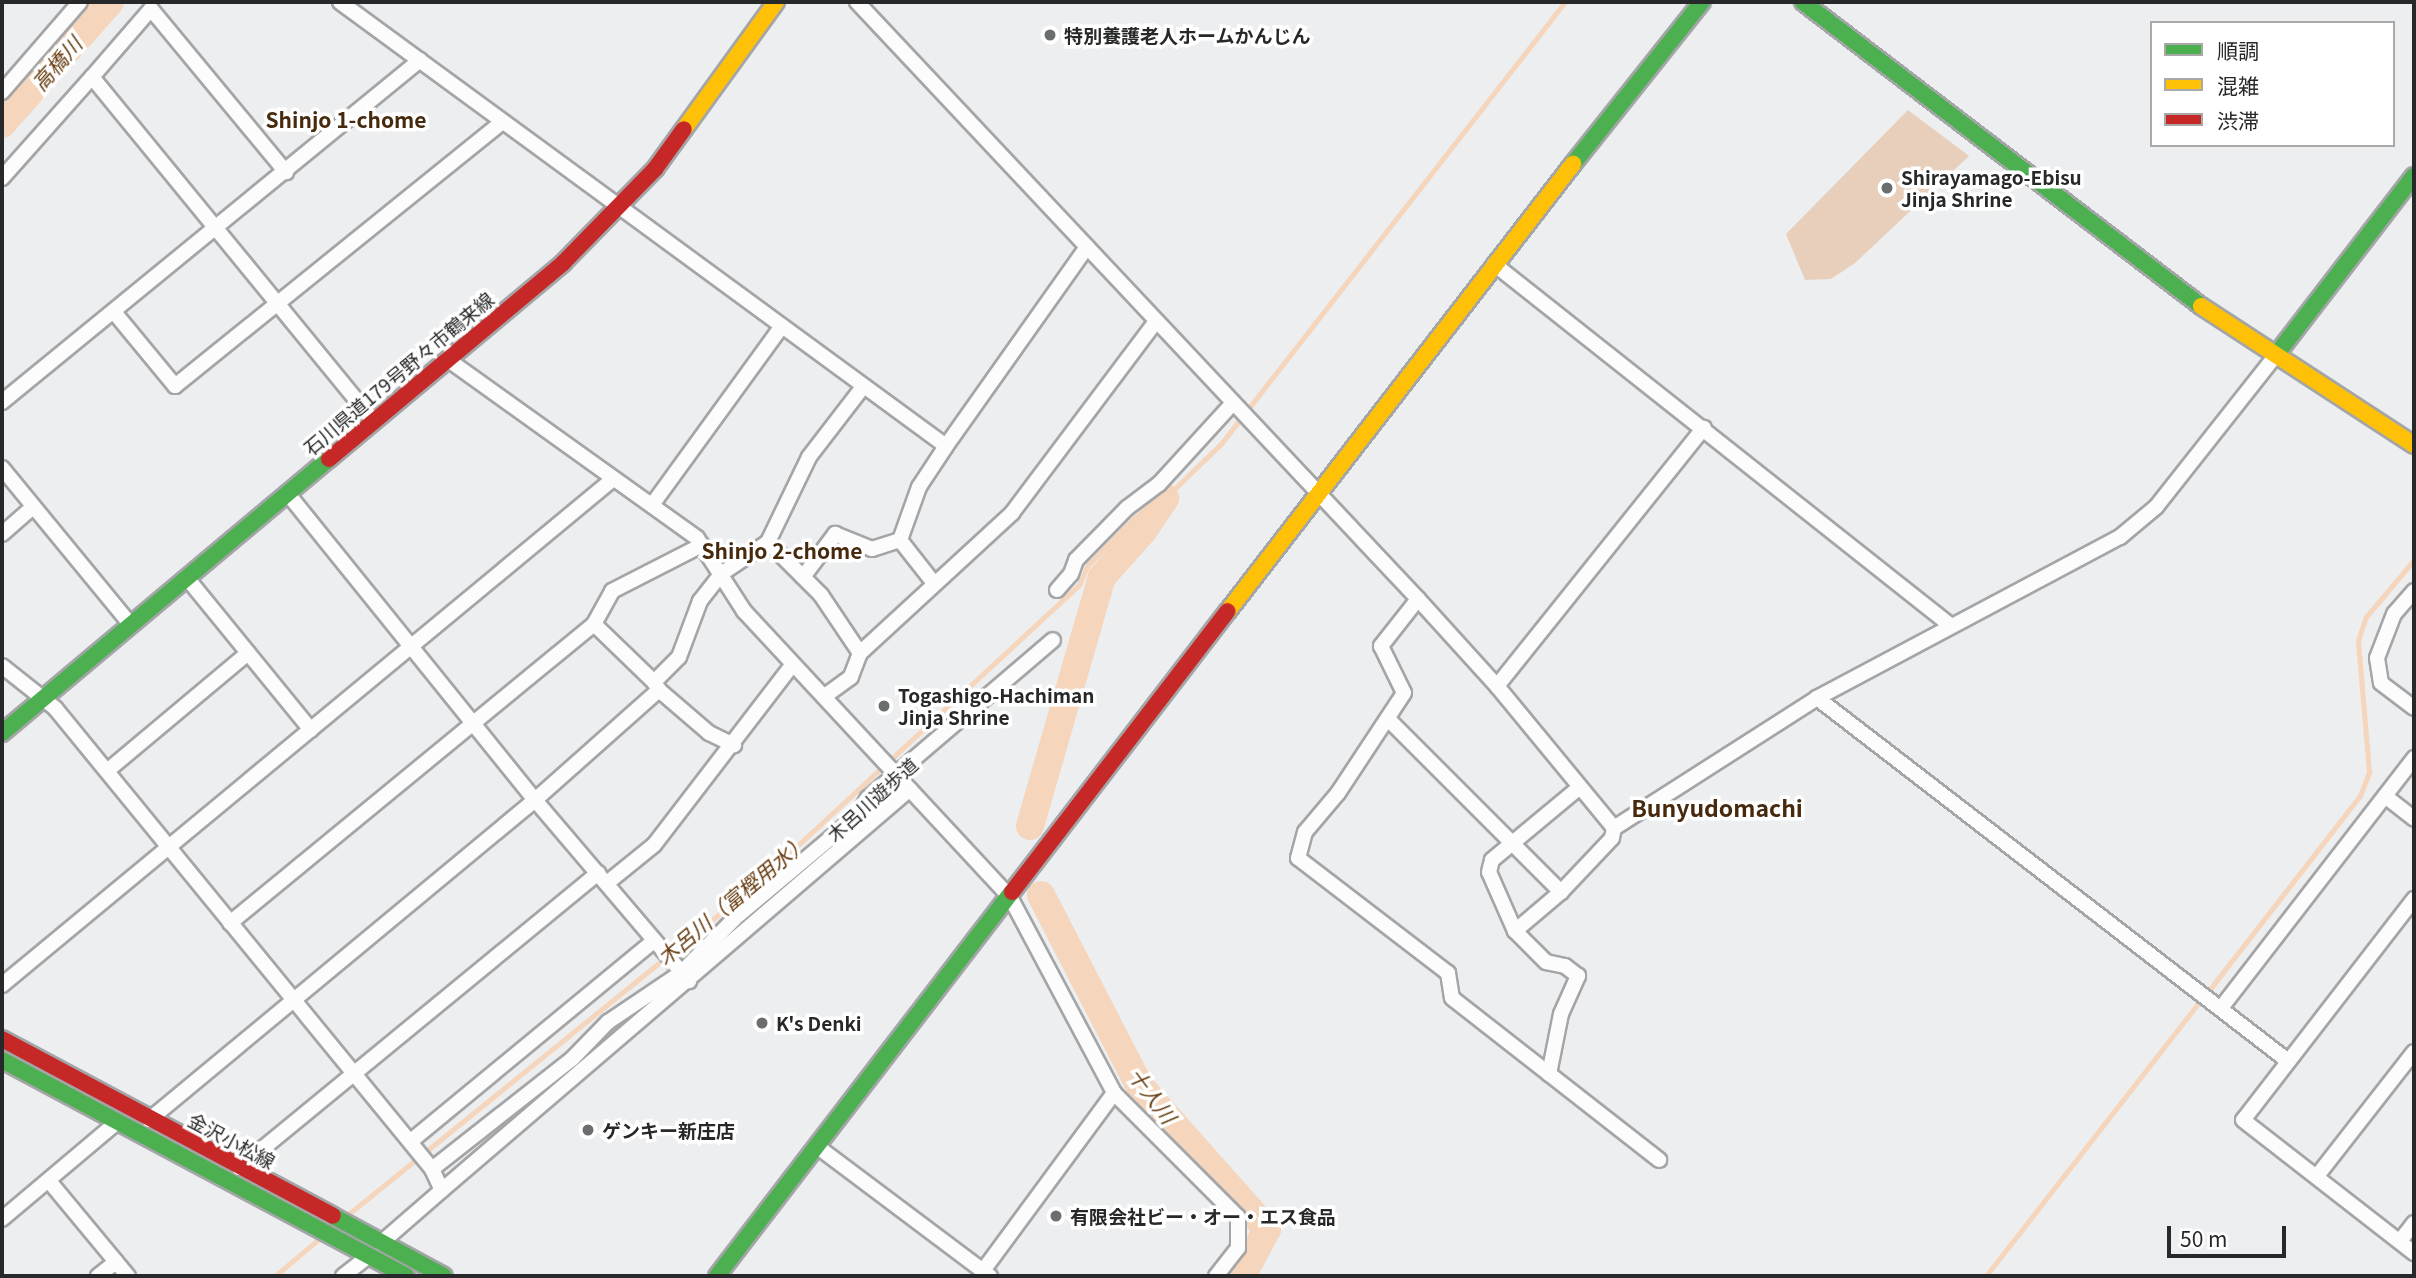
<!DOCTYPE html>
<html>
<head>
<meta charset="utf-8">
<style>
  body { margin:0 }
  #map { position:relative; width:2416px; height:1278px; overflow:hidden; background:#eceef0; font-family:Georgia,"Noto Sans JP",serif }
  div>[style] { position:absolute }
  .forest>* { inset:0; background:#e7cfbb }
  .stream>* { height:4.5px; margin:-2.25px; padding:0 2.25px; transform-origin:2.25px; border-radius:2.25px; background:#f5d5bb }
  .river>* { height:28px; margin:-14px; padding:0 14px; transform-origin:14px; border-radius:14px; background:#f5d5bb }
  .roads { filter:drop-shadow(2px 0 #a4a5a7) drop-shadow(-2px 0 #a4a5a7) drop-shadow(0 2px #a4a5a7) drop-shadow(0 -2px #a4a5a7) }
  .street>* { height:14px; margin:-7px; padding:0 7px; transform-origin:7px; border-radius:7px; background:#fcfcfd }
  .fast>* { height:16px; margin:-8px; padding:0 8px; transform-origin:8px; border-radius:8px; background:#4caf50 }
  .slow>* { height:16px; margin:-8px; padding:0 8px; transform-origin:8px; border-radius:8px; background:#ffc107 }
  .jam>* { height:16px; margin:-8px; padding:0 8px; transform-origin:8px; border-radius:8px; background:#c62828 }
  .dots>* { width:19px; height:19px; translate:-50% -50%; box-sizing:border-box; border:4px solid #fff; border-radius:50% }
  span { translate:-50% -50%; white-space:nowrap; text-align:center; line-height:1.15; -webkit-text-stroke:7px #fff; paint-order:stroke }
  .poi-label { font-size:19px; color:#272829; font-weight:700 }
  .left { translate:0 -50%; text-align:left }
  .street-label { font-size:19px; color:#272829 }
  .water-label { font-size:21px; color:#663b0f; font-style:italic }
  .neighbourhood-label { font-size:21px; color:#472a0e; font-weight:700 }
  .quarter-label { font-size:23px; color:#472a0e; font-weight:700 }
  .frame { position:absolute; inset:0; border:4px solid #272829; pointer-events:none }
  .legend { position:absolute; left:2150px; top:21px; width:245px; height:126px; box-sizing:border-box; background:#fff; border:2px solid #a9a9a9; margin:0; padding:9px 12px; list-style:none; font-size:21px; color:#272829 }
  .legend li { display:flex; align-items:center; gap:14px; height:35px }
  .legend b { width:35px; border:2px solid #a9a9a9 }
  .scale { position:absolute; left:2167px; top:1226px; width:119px; height:32px; box-sizing:border-box; border:4px solid #272829; border-top:0; padding-left:9px; font-size:21px; line-height:24px; white-space:nowrap; color:#272829; -webkit-text-stroke:5px #fff; paint-order:stroke }
</style>
</head>
<body>
<div id="map">
  <div class="forest">
    <div style="clip-path:polygon(1908px 110px,1969px 156px,1855px 263px,1831px 279px,1805px 280px,1786px 234px)"></div>
  </div>
  <div class="stream">
    <div style="left:2207px;top:993px;width:249px;rotate:-52.2deg"></div>
    <div style="left:2360px;top:796px;width:26px;rotate:-69deg"></div>
    <div style="left:2369px;top:772px;width:131px;rotate:-94.8deg"></div>
    <div style="left:2358px;top:641px;width:25px;rotate:-72deg"></div>
    <div style="left:2366px;top:617px;width:75px;rotate:-49.9deg"></div>
    <div style="left:345px;top:1217px;width:526px;rotate:-38.98deg"></div>
    <div style="left:754px;top:886px;width:443px;rotate:-42.8deg"></div>
    <div style="left:1079px;top:585px;width:22px;rotate:-66deg"></div>
    <div style="left:1088px;top:565px;width:66px;rotate:-45.6deg"></div>
    <div style="left:1134px;top:518px;width:37px;rotate:-33deg"></div>
    <div style="left:1165px;top:498px;width:78px;rotate:-44deg"></div>
    <div style="left:1221px;top:444px;width:560px;rotate:-52.11deg"></div>
    <div style="left:275px;top:1276px;width:59px;rotate:-40.2deg"></div>
    <div style="left:1986px;top:1276px;width:350px;rotate:-52.1deg"></div>
  </div>
  <div class="river">
    <div style="left:2px;top:124px;width:163px;rotate:-48.5deg"></div>
    <div style="left:1030px;top:826px;width:259px;rotate:-73.9deg"></div>
    <div style="left:1102px;top:577px;width:62px;rotate:-48.3deg"></div>
    <div style="left:1143px;top:531px;width:40px;rotate:-56deg"></div>
    <div style="left:1041px;top:895px;width:214px;rotate:62.7deg"></div>
    <div style="left:1139px;top:1085px;width:193px;rotate:48.4deg"></div>
    <div style="left:1267px;top:1229px;width:53px;rotate:118deg"></div>
  </div>
  <div class="roads">
    <div class="street">
      <div style="left:340px;top:2px;width:751px;rotate:36.23deg"></div>
      <div style="left:946px;top:446px;width:244px;rotate:-54.7deg"></div>
      <div style="left:857px;top:2px;width:819px;rotate:46.78deg"></div>
      <div style="left:1418px;top:599px;width:118px;rotate:47.8deg"></div>
      <div style="left:1497px;top:686px;width:184px;rotate:50.5deg"></div>
      <div style="left:1614px;top:828px;width:241px;rotate:-32.6deg"></div>
      <div style="left:1817px;top:698px;width:343px;rotate:-28deg"></div>
      <div style="left:2120px;top:537px;width:47px;rotate:-39.8deg"></div>
      <div style="left:2156px;top:507px;width:194px;rotate:-51.7deg"></div>
      <div style="left:92px;top:77px;width:90px;rotate:-49.1deg"></div>
      <div style="left:151px;top:9px;width:212px;rotate:50.4deg"></div>
      <div style="left:2px;top:92px;width:119px;rotate:-49.1deg"></div>
      <div style="left:2px;top:178px;width:135px;rotate:-48.3deg"></div>
      <div style="left:92px;top:77px;width:443px;rotate:50.7deg"></div>
      <div style="left:1494px;top:264px;width:582px;rotate:38.37deg"></div>
      <div style="left:114px;top:312px;width:96px;rotate:50.5deg"></div>
      <div style="left:175px;top:386px;width:420px;rotate:-38.9deg"></div>
      <div style="left:447px;top:359px;width:307px;rotate:35.6deg"></div>
      <div style="left:697px;top:538px;width:87px;rotate:57.2deg"></div>
      <div style="left:744px;top:611px;width:391px;rotate:47.1deg"></div>
      <div style="left:1010px;top:897px;width:222px;rotate:62deg"></div>
      <div style="left:1114px;top:1093px;width:221px;rotate:126.4deg"></div>
      <div style="left:2px;top:402px;width:540px;rotate:-39.29deg"></div>
      <div style="left:2px;top:468px;width:203px;rotate:50.6deg"></div>
      <div style="left:288px;top:494px;width:393px;rotate:51.1deg"></div>
      <div style="left:535px;top:800px;width:238px;rotate:49.6deg"></div>
      <div style="left:652px;top:505px;width:221px;rotate:-54deg"></div>
      <div style="left:2px;top:534px;width:41px;rotate:-41.1deg"></div>
      <div style="left:768px;top:542px;width:75px;rotate:45deg"></div>
      <div style="left:821px;top:595px;width:70px;rotate:56.1deg"></div>
      <div style="left:860px;top:653px;width:26px;rotate:111deg"></div>
      <div style="left:851px;top:677px;width:31px;rotate:144deg"></div>
      <div style="left:803px;top:577px;width:54px;rotate:-53.3deg"></div>
      <div style="left:835px;top:534px;width:40px;rotate:22deg"></div>
      <div style="left:872px;top:549px;width:29px;rotate:-18deg"></div>
      <div style="left:187px;top:578px;width:196px;rotate:50.8deg"></div>
      <div style="left:933px;top:582px;width:53px;rotate:-128.2deg"></div>
      <div style="left:900px;top:540px;width:56px;rotate:-70.3deg"></div>
      <div style="left:919px;top:487px;width:49px;rotate:-56.6deg"></div>
      <div style="left:1057px;top:590px;width:21px;rotate:-49deg"></div>
      <div style="left:1071px;top:574px;width:15px;rotate:-70deg"></div>
      <div style="left:1076px;top:560px;width:73px;rotate:-45.6deg"></div>
      <div style="left:1127px;top:508px;width:40px;rotate:-37deg"></div>
      <div style="left:1159px;top:484px;width:108px;rotate:-47.6deg"></div>
      <div style="left:2414px;top:591px;width:30px;rotate:131deg"></div>
      <div style="left:2394px;top:614px;width:47px;rotate:111.1deg"></div>
      <div style="left:2377px;top:658px;width:25px;rotate:81deg"></div>
      <div style="left:2381px;top:683px;width:41px;rotate:37.1deg"></div>
      <div style="left:1418px;top:599px;width:60px;rotate:128.2deg"></div>
      <div style="left:1381px;top:646px;width:52px;rotate:63.9deg"></div>
      <div style="left:1404px;top:693px;width:120px;rotate:123.4deg"></div>
      <div style="left:1338px;top:793px;width:51px;rotate:130.2deg"></div>
      <div style="left:1305px;top:832px;width:27px;rotate:105deg"></div>
      <div style="left:1298px;top:858px;width:189px;rotate:37.5deg"></div>
      <div style="left:1448px;top:973px;width:25px;rotate:81deg"></div>
      <div style="left:1452px;top:998px;width:263px;rotate:38deg"></div>
      <div style="left:594px;top:624px;width:83px;rotate:44deg"></div>
      <div style="left:860px;top:653px;width:207px;rotate:-42.6deg"></div>
      <div style="left:1012px;top:513px;width:236px;rotate:-53.1deg"></div>
      <div style="left:2px;top:666px;width:68px;rotate:38.4deg"></div>
      <div style="left:55px;top:708px;width:596px;rotate:50.72deg"></div>
      <div style="left:432px;top:1169px;width:23px;rotate:65deg"></div>
      <div style="left:442px;top:1190px;width:81px;rotate:139deg"></div>
      <div style="left:1497px;top:686px;width:331px;rotate:-51.3deg"></div>
      <div style="left:659px;top:690px;width:66px;rotate:40.7deg"></div>
      <div style="left:709px;top:733px;width:28px;rotate:26deg"></div>
      <div style="left:1817px;top:698px;width:595px;rotate:37.62deg"></div>
      <div style="left:1388px;top:719px;width:245px;rotate:45deg"></div>
      <div style="left:107px;top:771px;width:184px;rotate:-39.9deg"></div>
      <div style="left:2385px;top:796px;width:37px;rotate:38deg"></div>
      <div style="left:607px;top:883px;width:60px;rotate:-39deg"></div>
      <div style="left:654px;top:845px;width:227px;rotate:-52.5deg"></div>
      <div style="left:2414px;top:899px;width:279px;rotate:127.7deg"></div>
      <div style="left:2243px;top:1120px;width:217px;rotate:37.9deg"></div>
      <div style="left:230px;top:923px;width:471px;rotate:-39.4deg"></div>
      <div style="left:594px;top:624px;width:38px;rotate:-61deg"></div>
      <div style="left:612px;top:591px;width:101px;rotate:-27.1deg"></div>
      <div style="left:1515px;top:931px;width:60px;rotate:-40.3deg"></div>
      <div style="left:1561px;top:892px;width:74px;rotate:-46.6deg"></div>
      <div style="left:1612px;top:838px;width:10px;rotate:-79deg"></div>
      <div style="left:2px;top:985px;width:792px;rotate:-39.62deg"></div>
      <div style="left:2221px;top:1008px;width:316px;rotate:-52.3deg"></div>
      <div style="left:1549px;top:1074px;width:61px;rotate:-78.7deg"></div>
      <div style="left:1561px;top:1014px;width:42px;rotate:-65.9deg"></div>
      <div style="left:1578px;top:976px;width:16px;rotate:-142deg"></div>
      <div style="left:1565px;top:966px;width:19px;rotate:-168deg"></div>
      <div style="left:1546px;top:962px;width:44px;rotate:-135deg"></div>
      <div style="left:1515px;top:931px;width:64px;rotate:-113.8deg"></div>
      <div style="left:1489px;top:872px;width:12px;rotate:-76deg"></div>
      <div style="left:1492px;top:860px;width:114px;rotate:-39.7deg"></div>
      <div style="left:1114px;top:1093px;width:175px;rotate:45deg"></div>
      <div style="left:1238px;top:1217px;width:31px;rotate:90deg"></div>
      <div style="left:1238px;top:1248px;width:36px;rotate:128deg"></div>
      <div style="left:149px;top:1120px;width:501px;rotate:-39.66deg"></div>
      <div style="left:535px;top:800px;width:166px;rotate:-41.6deg"></div>
      <div style="left:659px;top:690px;width:9px;rotate:-122deg"></div>
      <div style="left:654px;top:682px;width:35px;rotate:-45deg"></div>
      <div style="left:679px;top:657px;width:60px;rotate:-69.4deg"></div>
      <div style="left:700px;top:601px;width:34px;rotate:-52deg"></div>
      <div style="left:721px;top:574px;width:57px;rotate:-34.2deg"></div>
      <div style="left:768px;top:542px;width:94px;rotate:-64.2deg"></div>
      <div style="left:809px;top:457px;width:88px;rotate:-52.4deg"></div>
      <div style="left:411px;top:1141px;width:315px;rotate:-39.5deg"></div>
      <div style="left:818px;top:1147px;width:215px;rotate:36.9deg"></div>
      <div style="left:239px;top:1168px;width:465px;rotate:-39.4deg"></div>
      <div style="left:432px;top:1169px;width:178px;rotate:-38.2deg"></div>
      <div style="left:572px;top:1059px;width:52px;rotate:-45.8deg"></div>
      <div style="left:608px;top:1022px;width:89px;rotate:-34deg"></div>
      <div style="left:682px;top:972px;width:74px;rotate:-45.5deg"></div>
      <div style="left:734px;top:919px;width:162px;rotate:-40deg"></div>
      <div style="left:858px;top:815px;width:20px;rotate:-60deg"></div>
      <div style="left:868px;top:798px;width:243px;rotate:-40.5deg"></div>
      <div style="left:2317px;top:1176px;width:157px;rotate:-52deg"></div>
      <div style="left:49px;top:1181px;width:124px;rotate:50.3deg"></div>
      <div style="left:442px;top:1190px;width:616px;rotate:-40.59deg"></div>
      <div style="left:2px;top:1219px;width:148px;rotate:-40.1deg"></div>
      <div style="left:2400px;top:1241px;width:23px;rotate:-52deg"></div>
      <div style="left:98px;top:1276px;width:23px;rotate:-38deg"></div>
      <div style="left:343px;top:1276px;width:33px;rotate:-38deg"></div>
    </div>
    <div class="fast">
      <div style="left:1803px;top:2px;width:501px;rotate:37.37deg"></div>
      <div style="left:1573px;top:164px;width:207px;rotate:-51.5deg"></div>
      <div style="left:2276px;top:355px;width:226px;rotate:-52.4deg"></div>
      <div style="left:2px;top:733px;width:427px;rotate:-40deg"></div>
      <div style="left:2px;top:1060px;width:458px;rotate:28.1deg"></div>
      <div style="left:333px;top:1216px;width:126px;rotate:28.4deg"></div>
      <div style="left:717px;top:1276px;width:484px;rotate:-52.5deg"></div>
    </div>
    <div class="slow">
      <div style="left:684px;top:129px;width:157px;rotate:-54.1deg"></div>
      <div style="left:2201px;top:306px;width:254px;rotate:33.1deg"></div>
      <div style="left:1228px;top:611px;width:565px;rotate:-52.34deg"></div>
    </div>
    <div class="jam">
      <div style="left:329px;top:459px;width:305px;rotate:-39.9deg"></div>
      <div style="left:563px;top:263px;width:132px;rotate:-45.6deg"></div>
      <div style="left:655px;top:169px;width:49px;rotate:-54.1deg"></div>
      <div style="left:1012px;top:892px;width:354px;rotate:-52.5deg"></div>
      <div style="left:2px;top:1039px;width:375px;rotate:28.1deg"></div>
    </div>
  </div>
  <div class="dots">
    <div style="left:1050px;top:35px;background:#6c6d6f"></div>
    <div style="left:1887px;top:188px;background:#6c6d6f"></div>
    <div style="left:884px;top:706px;background:#6c6d6f"></div>
    <div style="left:762px;top:1023px;background:#6c6d6f"></div>
    <div style="left:588px;top:1130px;background:#6c6d6f"></div>
    <div style="left:1056px;top:1216px;background:#6c6d6f"></div>
  </div>
  <div class="poi-label">
    <span class="left" style="left:1064px;top:35px">特別養護老人ホームかんじん</span>
    <span class="left" style="left:1901px;top:188px">Shirayamago-Ebisu<br>Jinja Shrine</span>
    <span class="left" style="left:898px;top:706px">Togashigo-Hachiman<br>Jinja Shrine</span>
    <span class="left" style="left:776px;top:1023px">K's Denki</span>
    <span class="left" style="left:602px;top:1130px">ゲンキー新庄店</span>
    <span class="left" style="left:1070px;top:1216px">有限会社ビー・オー・エス食品</span>
  </div>
  <div class="street-label">
    <span style="left:398px;top:373px;rotate:-40deg">石川県道179号野々市鶴来線</span>
    <span style="left:872px;top:799px;rotate:-42deg">木呂川遊歩道</span>
    <span style="left:232px;top:1140px;rotate:28deg">金沢小松線</span>
  </div>
  <div class="water-label">
    <span style="left:56px;top:63px;rotate:-49deg">高橋川</span>
    <span style="left:732px;top:899px;rotate:-40deg">木呂川（富樫用水）</span>
    <span style="left:1153px;top:1095px;rotate:53deg">十人川</span>
  </div>
  <div class="neighbourhood-label">
    <span style="left:346px;top:119px">Shinjo 1-chome</span>
    <span style="left:782px;top:550px">Shinjo 2-chome</span>
  </div>
  <div class="quarter-label">
    <span style="left:1717px;top:807px">Bunyudomachi</span>
  </div>
  <div class="frame"></div>
  <ul class="legend">
  <li><b style="height:9px;background:#4caf50"></b>順調</li>
  <li><b style="height:9px;background:#ffc107"></b>混雑</li>
  <li><b style="height:9px;background:#c62828"></b>渋滞</li>
  </ul>
  <div class="scale">50 m</div>
</div>
</body>
</html>
